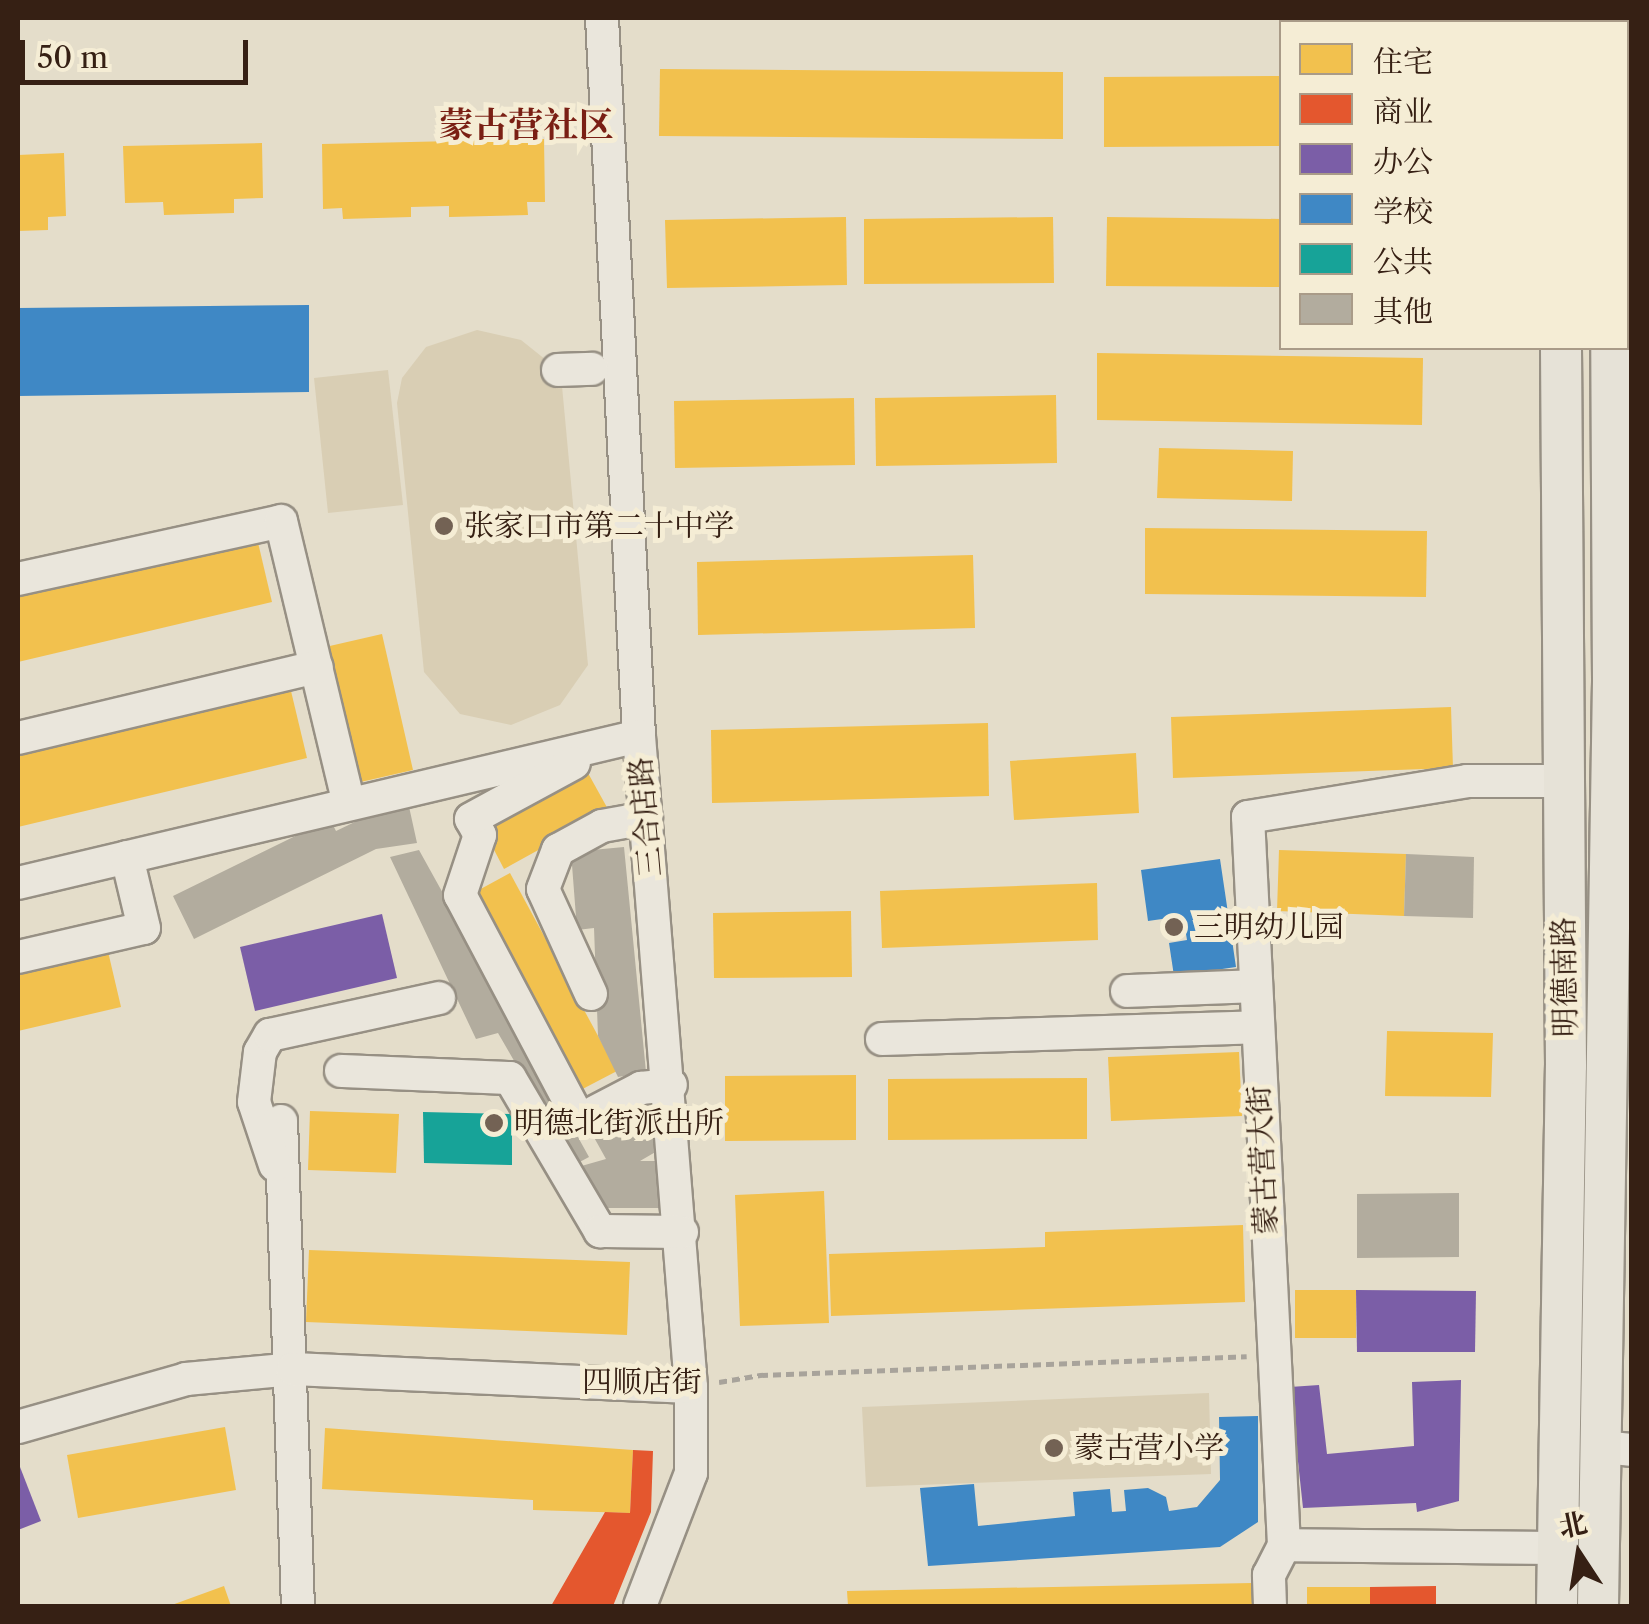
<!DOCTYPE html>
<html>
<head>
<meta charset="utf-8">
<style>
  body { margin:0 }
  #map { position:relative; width:1649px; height:1624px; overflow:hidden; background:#e4ddca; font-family:"Libre Caslon Text","Noto Serif SC",serif }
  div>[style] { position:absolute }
  .green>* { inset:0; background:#d9ceb4 }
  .homes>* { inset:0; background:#f2c14e }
  .shops>* { inset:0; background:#e4572e }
  .offices>* { inset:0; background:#7b5ea7 }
  .schools>* { inset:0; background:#3f88c5 }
  .public>* { inset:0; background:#17a398 }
  .building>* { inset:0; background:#b2ac9e }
  .path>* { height:5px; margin-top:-2.5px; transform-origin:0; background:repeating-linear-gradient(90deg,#a8a39b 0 8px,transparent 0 13px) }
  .roads { filter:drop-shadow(2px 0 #979084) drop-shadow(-2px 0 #979084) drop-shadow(0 2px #979084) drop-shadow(0 -2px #979084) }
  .minor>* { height:32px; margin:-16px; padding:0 16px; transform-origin:16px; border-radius:16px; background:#eae6dc }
  .major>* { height:40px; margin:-20px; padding:0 20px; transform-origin:20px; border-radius:20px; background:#e6e2d7 }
  .dots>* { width:28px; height:28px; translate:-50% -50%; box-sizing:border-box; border:5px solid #f5edd5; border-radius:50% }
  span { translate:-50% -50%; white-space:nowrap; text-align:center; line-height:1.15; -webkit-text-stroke:10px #f5edd5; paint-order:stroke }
  .poi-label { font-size:30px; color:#362014 }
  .left { translate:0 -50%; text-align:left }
  .street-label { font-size:30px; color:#362014 }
  .quarter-label { font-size:35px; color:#7a1f14; font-weight:700 }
  .frame { position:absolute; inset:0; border:20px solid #362014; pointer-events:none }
  .legend { position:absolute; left:1279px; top:20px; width:350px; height:330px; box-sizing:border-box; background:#f5edd5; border:2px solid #a99b88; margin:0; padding:12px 18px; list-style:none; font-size:30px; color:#362014 }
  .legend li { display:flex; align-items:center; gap:20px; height:50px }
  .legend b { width:50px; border:2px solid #a99b88 }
  .north { position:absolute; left:1529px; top:1504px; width:100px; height:100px; -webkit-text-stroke:8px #f5edd5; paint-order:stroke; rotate:348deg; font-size:28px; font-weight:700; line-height:40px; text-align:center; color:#362014 }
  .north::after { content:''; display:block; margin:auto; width:35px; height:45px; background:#362014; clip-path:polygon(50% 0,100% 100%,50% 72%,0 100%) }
  .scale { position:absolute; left:20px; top:40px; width:228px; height:45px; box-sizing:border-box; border:5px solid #362014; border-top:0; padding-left:12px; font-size:30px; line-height:35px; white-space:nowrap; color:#362014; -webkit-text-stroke:8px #f5edd5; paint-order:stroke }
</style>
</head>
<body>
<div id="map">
  <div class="green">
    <div style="clip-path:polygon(477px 330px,521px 340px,546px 360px,562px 386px,588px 665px,560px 705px,511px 725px,460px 714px,424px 672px,397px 403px,402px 378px,426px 347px)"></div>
    <div style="clip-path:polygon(388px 370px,403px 505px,328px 513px,314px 378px)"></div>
    <div style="clip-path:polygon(1209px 1393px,1211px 1474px,866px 1487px,862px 1407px)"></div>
  </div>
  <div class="homes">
    <div style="clip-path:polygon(660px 69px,1063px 72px,1063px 139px,659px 136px)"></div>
    <div style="clip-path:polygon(1282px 76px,1282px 146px,1104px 147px,1104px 77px)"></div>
    <div style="clip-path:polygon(544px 139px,545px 202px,527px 202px,528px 215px,449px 217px,449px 206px,411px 207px,411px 217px,343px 219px,342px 208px,323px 209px,322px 144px)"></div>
    <div style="clip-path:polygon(262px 143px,263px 198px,234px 199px,234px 213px,164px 215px,163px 202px,125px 203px,123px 146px)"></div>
    <div style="clip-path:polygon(64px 153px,66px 216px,48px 217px,48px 230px,18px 231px,18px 155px)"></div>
    <div style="clip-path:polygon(846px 217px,847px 285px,667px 288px,665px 220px)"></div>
    <div style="clip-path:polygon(1053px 217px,1054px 283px,864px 284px,864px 219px)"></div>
    <div style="clip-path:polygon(1107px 217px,1282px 219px,1282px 287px,1106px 286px)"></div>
    <div style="clip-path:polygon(1097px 353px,1423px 358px,1422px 425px,1097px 420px)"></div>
    <div style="clip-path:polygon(1056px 395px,1057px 463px,876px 466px,875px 398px)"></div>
    <div style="clip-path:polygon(854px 398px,855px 465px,675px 468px,674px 401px)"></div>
    <div style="clip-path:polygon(1159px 448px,1293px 451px,1292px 501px,1157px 498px)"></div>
    <div style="clip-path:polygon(1145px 528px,1427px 531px,1426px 597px,1145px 594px)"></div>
    <div style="clip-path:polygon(256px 534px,272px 602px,18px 662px,18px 591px)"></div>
    <div style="clip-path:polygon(973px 555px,975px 628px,698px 635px,697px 562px)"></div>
    <div style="clip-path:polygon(382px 634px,413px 770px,352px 784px,321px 648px)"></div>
    <div style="clip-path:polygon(291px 691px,307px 758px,18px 827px,18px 755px)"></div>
    <div style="clip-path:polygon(1451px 707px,1453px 768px,1173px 778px,1171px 717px)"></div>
    <div style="clip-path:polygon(988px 723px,989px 796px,712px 803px,711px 730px)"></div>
    <div style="clip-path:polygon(1136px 753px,1139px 813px,1014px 820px,1010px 761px)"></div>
    <div style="clip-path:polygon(583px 764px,609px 811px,504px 869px,479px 821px)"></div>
    <div style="clip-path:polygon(1279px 850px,1406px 854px,1404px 916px,1277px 911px)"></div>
    <div style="clip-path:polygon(510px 873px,617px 1071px,573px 1094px,466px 897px)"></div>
    <div style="clip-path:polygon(1097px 883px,1098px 940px,882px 948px,880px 891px)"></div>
    <div style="clip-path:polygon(851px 911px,852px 977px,714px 978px,713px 913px)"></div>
    <div style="clip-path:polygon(106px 943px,121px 1007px,18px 1031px,18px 963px)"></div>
    <div style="clip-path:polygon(1387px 1031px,1493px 1033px,1491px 1097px,1385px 1096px)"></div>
    <div style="clip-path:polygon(1239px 1052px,1242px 1116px,1111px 1121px,1108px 1057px)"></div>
    <div style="clip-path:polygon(856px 1075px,856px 1140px,725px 1141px,725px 1076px)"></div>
    <div style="clip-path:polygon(1087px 1078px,1087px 1139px,888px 1140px,888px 1079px)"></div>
    <div style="clip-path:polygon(310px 1111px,399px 1114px,396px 1173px,308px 1170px)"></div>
    <div style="clip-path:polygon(824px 1191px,829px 1323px,740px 1326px,735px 1195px)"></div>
    <div style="clip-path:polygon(1243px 1225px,1245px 1302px,831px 1316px,829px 1254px,1045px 1247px,1045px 1232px)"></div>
    <div style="clip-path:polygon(309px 1250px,630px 1262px,627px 1335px,306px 1322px)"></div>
    <div style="clip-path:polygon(1295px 1290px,1356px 1290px,1356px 1338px,1295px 1338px)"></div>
    <div style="clip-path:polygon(225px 1427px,236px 1490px,78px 1518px,67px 1455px)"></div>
    <div style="clip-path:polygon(325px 1428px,633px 1450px,630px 1513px,533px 1510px,533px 1500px,322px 1489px)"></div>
    <div style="clip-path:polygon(1252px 1583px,1253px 1606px,848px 1606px,847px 1591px)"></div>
    <div style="clip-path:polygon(224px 1586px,231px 1606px,169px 1606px)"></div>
    <div style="clip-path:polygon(1307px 1587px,1370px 1587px,1370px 1606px,1307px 1606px)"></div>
  </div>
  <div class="shops">
    <div style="clip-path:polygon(633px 1450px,653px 1451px,651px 1512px,613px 1606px,551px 1606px,605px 1512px,630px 1513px)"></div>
    <div style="clip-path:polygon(1436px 1586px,1436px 1606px,1370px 1606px,1370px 1587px)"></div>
  </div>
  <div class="offices">
    <div style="clip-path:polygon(382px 914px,397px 978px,255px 1011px,240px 947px)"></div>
    <div style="clip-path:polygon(1356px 1290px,1476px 1291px,1475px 1352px,1357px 1352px)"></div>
    <div style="clip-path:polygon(1461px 1380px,1459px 1501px,1417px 1512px,1416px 1503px,1303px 1508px,1290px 1387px,1319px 1385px,1327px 1454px,1414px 1446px,1412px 1382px)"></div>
    <div style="clip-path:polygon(20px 1467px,41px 1521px,18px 1530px,18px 1468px)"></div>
  </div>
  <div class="schools">
    <div style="clip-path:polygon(309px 305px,309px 392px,18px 396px,18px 308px)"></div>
    <div style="clip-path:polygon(1220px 859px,1236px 967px,1174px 976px,1169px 943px,1187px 940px,1183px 916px,1148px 921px,1141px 870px)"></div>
    <div style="clip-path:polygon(1258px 1416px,1258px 1522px,1220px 1547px,928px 1566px,920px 1488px,974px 1484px,978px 1526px,1075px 1516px,1073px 1492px,1110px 1489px,1112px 1512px,1126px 1511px,1124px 1490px,1148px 1488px,1166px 1497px,1169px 1511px,1197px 1507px,1220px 1480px,1219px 1417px)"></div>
  </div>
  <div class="public">
    <div style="clip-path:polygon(423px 1112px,512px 1114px,512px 1165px,424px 1163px)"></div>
  </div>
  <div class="building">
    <div style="clip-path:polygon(408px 802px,417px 843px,376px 849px,194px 939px,173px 896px,330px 819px,336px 831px,361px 819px,360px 812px)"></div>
    <div style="clip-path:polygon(624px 847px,646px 1072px,618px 1077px,598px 1036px,594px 928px,577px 930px,571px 852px)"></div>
    <div style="clip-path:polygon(419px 850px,589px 1157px,574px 1165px,498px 1033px,476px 1039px,390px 857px)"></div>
    <div style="clip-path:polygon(1406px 854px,1474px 857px,1473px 918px,1404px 916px)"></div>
    <div style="clip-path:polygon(641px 1096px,664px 1147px,640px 1161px,667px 1161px,667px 1208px,598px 1208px,578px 1167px,606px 1159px,586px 1123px)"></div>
    <div style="clip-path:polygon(1459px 1193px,1459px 1257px,1357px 1258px,1357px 1194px)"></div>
  </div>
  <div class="path">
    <div style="left:719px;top:1382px;width:42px;rotate:-9.7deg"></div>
    <div style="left:760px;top:1375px;width:487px;rotate:-2.2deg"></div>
  </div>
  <div class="roads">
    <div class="minor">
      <div style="left:602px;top:18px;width:719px;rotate:87.05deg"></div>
      <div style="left:639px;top:736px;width:653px;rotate:85.43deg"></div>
      <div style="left:691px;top:1387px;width:86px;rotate:90deg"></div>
      <div style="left:691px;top:1473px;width:142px;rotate:111deg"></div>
      <div style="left:558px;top:370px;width:34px;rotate:-2deg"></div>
      <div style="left:18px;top:579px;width:269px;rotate:-12.4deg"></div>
      <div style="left:281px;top:521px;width:291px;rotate:76.5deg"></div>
      <div style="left:18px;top:738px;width:307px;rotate:-13.4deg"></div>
      <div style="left:18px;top:883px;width:638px;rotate:-13.32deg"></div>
      <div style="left:18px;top:957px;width:129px;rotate:-13deg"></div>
      <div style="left:144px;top:928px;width:73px;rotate:-103.5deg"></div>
      <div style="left:1127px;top:991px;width:128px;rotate:-2.2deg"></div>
      <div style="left:591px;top:994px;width:115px;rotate:-114.6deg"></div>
      <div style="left:543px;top:889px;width:42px;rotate:-69deg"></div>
      <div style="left:558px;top:850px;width:50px;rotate:-28.6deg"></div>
      <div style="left:602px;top:826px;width:45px;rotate:-10.3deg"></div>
      <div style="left:882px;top:1039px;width:375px;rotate:-1.8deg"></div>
      <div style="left:341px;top:1071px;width:169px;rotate:2.4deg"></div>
      <div style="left:510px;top:1078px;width:178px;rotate:59.5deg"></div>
      <div style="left:600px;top:1231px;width:82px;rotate:0.7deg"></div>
      <div style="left:574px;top:1110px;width:243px;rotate:-117.9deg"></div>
      <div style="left:460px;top:895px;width:63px;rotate:-71.6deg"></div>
      <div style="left:480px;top:835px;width:18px;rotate:-119deg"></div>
      <div style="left:471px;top:819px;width:117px;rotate:-28.5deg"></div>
      <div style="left:595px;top:1112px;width:52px;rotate:-27.6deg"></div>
      <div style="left:641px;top:1088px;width:30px;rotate:-6deg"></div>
      <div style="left:281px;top:1121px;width:485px;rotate:88deg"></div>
      <div style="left:275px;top:1165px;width:66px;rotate:-108.4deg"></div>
      <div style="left:254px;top:1102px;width:50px;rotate:-83.2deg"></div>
      <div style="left:260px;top:1052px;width:20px;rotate:-60deg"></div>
      <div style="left:270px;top:1035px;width:173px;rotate:-12.3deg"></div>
      <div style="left:18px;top:1427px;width:175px;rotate:-15.9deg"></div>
      <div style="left:186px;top:1379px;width:107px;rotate:-5.3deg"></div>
      <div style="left:293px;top:1369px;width:398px;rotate:2.6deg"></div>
      <div style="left:1603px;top:1447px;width:29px;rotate:6deg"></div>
      <div style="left:1560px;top:1548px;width:276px;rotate:-179.4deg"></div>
      <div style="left:1284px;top:1545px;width:729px;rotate:-92.83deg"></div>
      <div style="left:1248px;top:817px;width:222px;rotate:-9.3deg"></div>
      <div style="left:1467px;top:781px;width:96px"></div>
      <div style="left:1270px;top:1606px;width:31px;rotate:-92deg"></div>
      <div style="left:1269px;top:1575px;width:34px;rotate:-63deg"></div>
    </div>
    <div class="major">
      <div style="left:1469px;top:18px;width:8px;rotate:30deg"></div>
      <div style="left:1560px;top:18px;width:4px;rotate:90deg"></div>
      <div style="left:1614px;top:22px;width:4px;rotate:-90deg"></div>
      <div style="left:1626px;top:69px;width:9px;rotate:-49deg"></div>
      <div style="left:1557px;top:1606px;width:541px;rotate:-89.05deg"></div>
      <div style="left:1566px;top:1065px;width:717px;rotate:-90.4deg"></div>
      <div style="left:1598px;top:1606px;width:927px;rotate:-89.07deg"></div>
      <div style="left:1613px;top:679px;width:331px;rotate:-90.3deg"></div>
    </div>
  </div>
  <div class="dots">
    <div style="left:444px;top:526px;background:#736254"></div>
    <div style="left:1174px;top:927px;background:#736254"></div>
    <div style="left:494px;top:1123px;background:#736254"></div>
    <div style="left:1054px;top:1448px;background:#736254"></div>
  </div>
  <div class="poi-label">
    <span class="left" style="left:464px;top:526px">张家口市第二十中学</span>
    <span class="left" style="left:1194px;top:927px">三明幼儿园</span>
    <span class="left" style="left:514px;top:1123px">明德北街派出所</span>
    <span class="left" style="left:1074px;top:1448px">蒙古营小学</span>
  </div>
  <div class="street-label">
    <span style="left:646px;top:817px;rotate:-95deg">三合店路</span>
    <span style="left:1565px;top:977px;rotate:-91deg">明德南路</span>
    <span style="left:1263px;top:1160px;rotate:-93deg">蒙古营大街</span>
    <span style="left:642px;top:1382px">四顺店街</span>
  </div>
  <div class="quarter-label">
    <span style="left:526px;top:125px">蒙古营社区</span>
  </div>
  <div class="frame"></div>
  <ul class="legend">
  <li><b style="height:28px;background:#f2c14e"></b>住宅</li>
  <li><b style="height:28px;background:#e4572e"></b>商业</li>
  <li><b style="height:28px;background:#7b5ea7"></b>办公</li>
  <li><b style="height:28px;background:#3f88c5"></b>学校</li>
  <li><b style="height:28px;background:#17a398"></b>公共</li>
  <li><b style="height:28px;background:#b2ac9e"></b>其他</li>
  </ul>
  <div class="north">北</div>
  <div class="scale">50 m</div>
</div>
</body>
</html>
